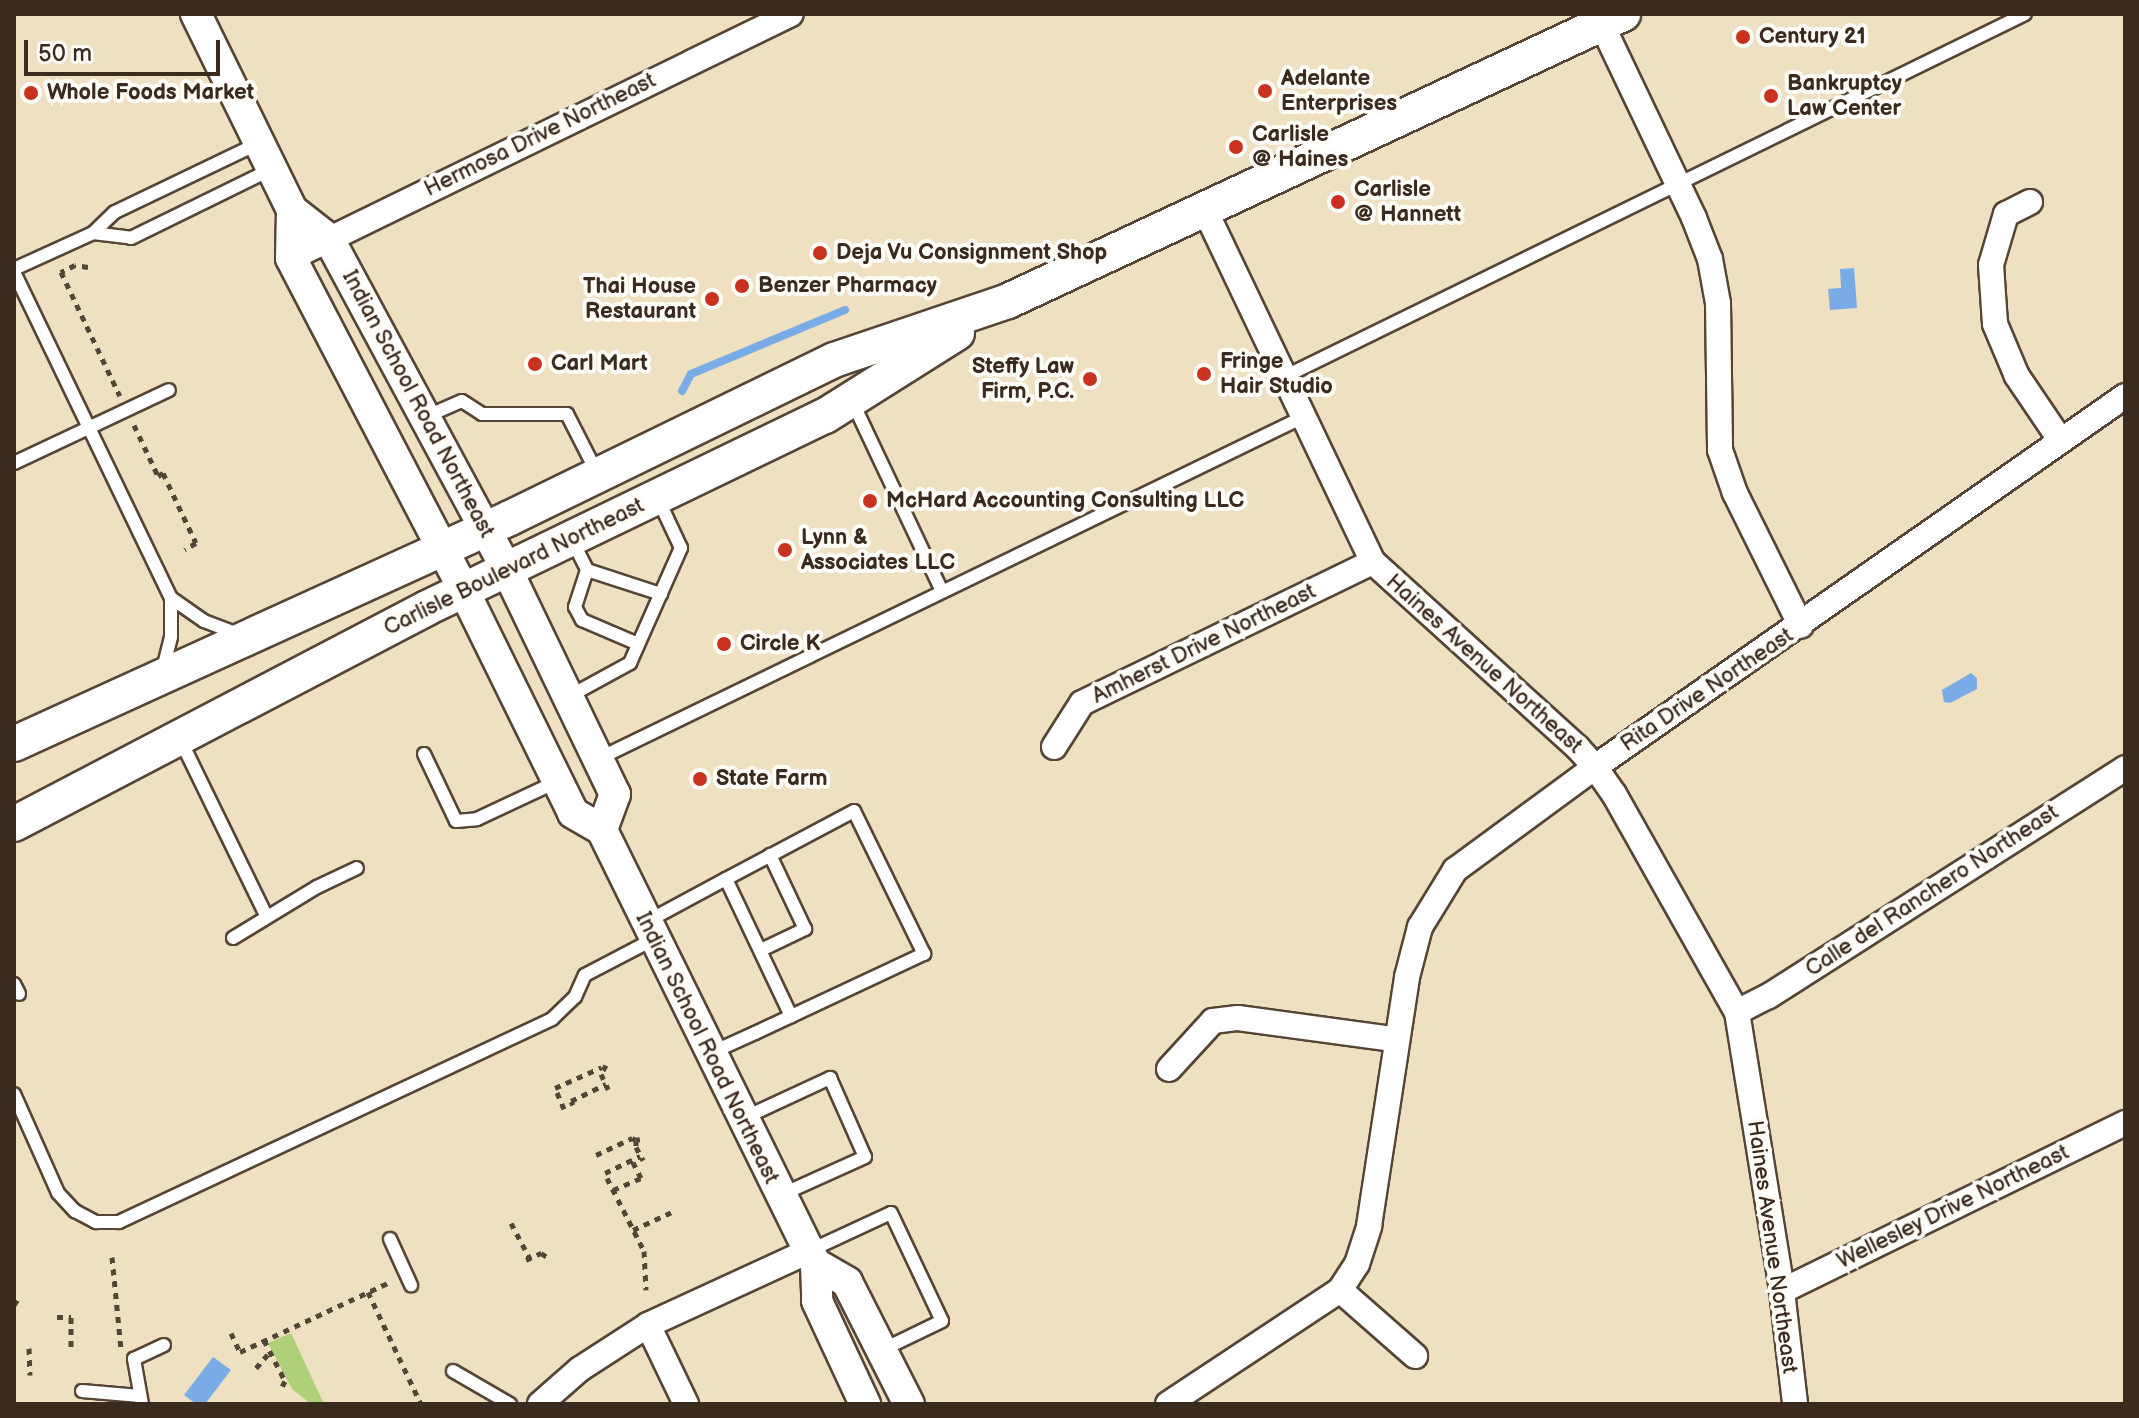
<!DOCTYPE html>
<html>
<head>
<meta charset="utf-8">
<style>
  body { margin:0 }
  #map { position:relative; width:2139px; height:1418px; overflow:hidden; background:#eee0c0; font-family:"Balsamiq Sans",sans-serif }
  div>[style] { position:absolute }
  .green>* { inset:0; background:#aed079 }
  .water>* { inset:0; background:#79ace6 }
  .stream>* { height:8px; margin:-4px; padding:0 4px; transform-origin:4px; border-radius:4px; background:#79ace6 }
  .path>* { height:5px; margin-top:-2.5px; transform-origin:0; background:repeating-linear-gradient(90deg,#564536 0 6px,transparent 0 12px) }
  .roads { filter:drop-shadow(2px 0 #564536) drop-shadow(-2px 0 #564536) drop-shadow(0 2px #564536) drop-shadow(0 -2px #564536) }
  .service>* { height:12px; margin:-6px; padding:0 6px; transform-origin:6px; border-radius:6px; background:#fff }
  .minor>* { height:24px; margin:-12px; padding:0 12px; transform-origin:12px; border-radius:12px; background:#fff }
  .tertiary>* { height:30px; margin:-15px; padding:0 15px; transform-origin:15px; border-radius:15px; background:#fff }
  .secondary>* { height:34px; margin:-17px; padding:0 17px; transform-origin:17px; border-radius:17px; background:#fff }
  .dots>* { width:22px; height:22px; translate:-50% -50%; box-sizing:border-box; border:4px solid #fdfcf7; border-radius:50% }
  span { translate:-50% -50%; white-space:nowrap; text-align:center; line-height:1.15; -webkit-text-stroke:8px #fdfcf7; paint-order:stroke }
  .poi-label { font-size:22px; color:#3b2a1e; font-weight:700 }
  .left { translate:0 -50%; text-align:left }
  .right { translate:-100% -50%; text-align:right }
  .street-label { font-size:22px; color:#3b2a1e }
  .frame { position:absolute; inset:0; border:16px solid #3b2a1e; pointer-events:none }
  .scale { position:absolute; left:24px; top:40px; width:196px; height:36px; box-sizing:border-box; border:4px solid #3b2a1e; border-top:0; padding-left:10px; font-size:24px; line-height:28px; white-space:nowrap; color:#3b2a1e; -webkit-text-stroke:6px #fdfcf7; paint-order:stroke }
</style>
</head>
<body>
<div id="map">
  <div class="green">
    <div style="clip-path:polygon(291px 1333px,324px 1404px,311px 1404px,292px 1389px,268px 1343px)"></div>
  </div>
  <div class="water">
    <div style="clip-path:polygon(1854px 268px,1857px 308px,1830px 310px,1828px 289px,1841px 288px,1840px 269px)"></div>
    <div style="clip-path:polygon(1971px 673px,1977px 678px,1977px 689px,1950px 703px,1944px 702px,1942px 690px)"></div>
    <div style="clip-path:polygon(213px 1357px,231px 1370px,205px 1404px,196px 1404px,184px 1395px)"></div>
  </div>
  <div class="stream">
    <div style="left:682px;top:391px;width:19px;rotate:-62deg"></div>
    <div style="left:691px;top:374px;width:167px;rotate:-22.6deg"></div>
  </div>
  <div class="path">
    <div style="left:88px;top:267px;width:13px;rotate:-171deg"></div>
    <div style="left:75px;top:265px;width:16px;rotate:153deg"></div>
    <div style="left:61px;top:272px;width:137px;rotate:64.6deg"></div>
    <div style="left:134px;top:425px;width:56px;rotate:64.8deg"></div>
    <div style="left:158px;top:476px;width:6px;rotate:-31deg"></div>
    <div style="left:163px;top:473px;width:77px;rotate:64.8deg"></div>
    <div style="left:196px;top:543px;width:13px;rotate:151deg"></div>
    <div style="left:606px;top:1065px;width:10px;rotate:119deg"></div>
    <div style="left:601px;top:1074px;width:17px;rotate:65deg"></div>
    <div style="left:573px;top:1105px;width:4px;rotate:-117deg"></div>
    <div style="left:571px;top:1101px;width:39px;rotate:-26deg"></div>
    <div style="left:564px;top:1109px;width:23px;rotate:-113deg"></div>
    <div style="left:555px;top:1088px;width:51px;rotate:-24.1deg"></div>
    <div style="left:640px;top:1139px;width:4px;rotate:166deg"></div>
    <div style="left:636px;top:1140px;width:7px;rotate:90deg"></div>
    <div style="left:636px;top:1147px;width:15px;rotate:62deg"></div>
    <div style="left:596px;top:1155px;width:40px;rotate:-25deg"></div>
    <div style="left:632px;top:1138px;width:4px;rotate:27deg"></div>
    <div style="left:605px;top:1173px;width:39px;rotate:-26deg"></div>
    <div style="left:607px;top:1178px;width:82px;rotate:63.1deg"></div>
    <div style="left:644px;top:1251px;width:39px;rotate:87deg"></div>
    <div style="left:613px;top:1190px;width:30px;rotate:-23deg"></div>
    <div style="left:641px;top:1178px;width:20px;rotate:-117deg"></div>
    <div style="left:511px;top:1223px;width:40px;rotate:62deg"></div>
    <div style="left:633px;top:1230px;width:47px;rotate:-24.9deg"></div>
    <div style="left:112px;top:1257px;width:91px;rotate:84.4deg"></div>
    <div style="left:526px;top:1260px;width:17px;rotate:-25deg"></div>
    <div style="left:541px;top:1253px;width:9px;rotate:32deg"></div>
    <div style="left:368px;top:1292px;width:124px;rotate:64.7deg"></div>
    <div style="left:14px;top:1305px;width:7px;rotate:-56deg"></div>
    <div style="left:57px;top:1317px;width:14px"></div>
    <div style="left:71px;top:1317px;width:32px;rotate:90deg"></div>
    <div style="left:231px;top:1333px;width:21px;rotate:65deg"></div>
    <div style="left:240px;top:1352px;width:166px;rotate:-25deg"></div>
    <div style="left:264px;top:1340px;width:46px;rotate:62.9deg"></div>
    <div style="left:285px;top:1381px;width:7px;rotate:117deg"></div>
    <div style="left:29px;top:1348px;width:27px;rotate:88deg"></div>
    <div style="left:256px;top:1368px;width:21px;rotate:-49deg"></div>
  </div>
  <div class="roads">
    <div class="service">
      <div style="left:93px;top:233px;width:38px;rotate:7deg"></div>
      <div style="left:131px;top:238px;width:157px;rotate:-26.1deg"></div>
      <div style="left:14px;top:269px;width:87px;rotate:-24.5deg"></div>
      <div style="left:93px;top:233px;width:30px;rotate:-44deg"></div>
      <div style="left:115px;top:212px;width:160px;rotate:-25.6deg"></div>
      <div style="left:14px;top:272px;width:362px;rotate:64.3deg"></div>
      <div style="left:171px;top:598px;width:39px;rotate:90deg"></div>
      <div style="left:171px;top:637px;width:32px;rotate:104deg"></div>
      <div style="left:1284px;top:377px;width:825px;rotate:-26.1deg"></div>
      <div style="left:853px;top:403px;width:208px;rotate:64.7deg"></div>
      <div style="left:425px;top:417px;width:40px;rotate:-23.4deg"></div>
      <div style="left:462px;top:401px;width:24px;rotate:33deg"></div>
      <div style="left:482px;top:414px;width:85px"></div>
      <div style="left:567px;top:414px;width:64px;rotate:63deg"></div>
      <div style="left:14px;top:463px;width:171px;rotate:-25.2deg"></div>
      <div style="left:573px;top:542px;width:31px;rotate:63deg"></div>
      <div style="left:587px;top:570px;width:78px;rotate:18deg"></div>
      <div style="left:587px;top:570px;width:39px;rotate:108deg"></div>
      <div style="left:575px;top:607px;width:15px;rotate:62deg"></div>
      <div style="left:582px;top:620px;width:61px;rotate:23.2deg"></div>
      <div style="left:171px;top:598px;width:40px;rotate:34.9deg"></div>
      <div style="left:204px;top:621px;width:36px;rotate:21deg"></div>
      <div style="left:568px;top:697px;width:71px;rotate:-28.7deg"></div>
      <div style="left:630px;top:663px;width:126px;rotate:-66.1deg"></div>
      <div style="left:681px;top:548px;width:52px;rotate:-115.1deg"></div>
      <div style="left:180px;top:739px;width:196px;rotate:64deg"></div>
      <div style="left:424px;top:754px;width:74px;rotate:64.5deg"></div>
      <div style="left:456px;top:821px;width:21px;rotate:-5deg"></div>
      <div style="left:477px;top:819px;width:89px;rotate:-25.1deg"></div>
      <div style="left:598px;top:759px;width:784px;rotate:-25.88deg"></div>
      <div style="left:648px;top:921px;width:89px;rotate:-28.3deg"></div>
      <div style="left:233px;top:938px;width:98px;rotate:-31.3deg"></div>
      <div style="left:317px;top:887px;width:44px;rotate:-25.4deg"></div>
      <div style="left:761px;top:950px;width:49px;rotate:-25.5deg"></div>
      <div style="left:805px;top:929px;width:82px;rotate:-115.3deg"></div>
      <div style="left:14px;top:984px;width:11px;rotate:63deg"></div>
      <div style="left:713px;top:1052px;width:46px;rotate:-24.3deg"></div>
      <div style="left:755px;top:1033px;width:187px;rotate:-25.1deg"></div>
      <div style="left:924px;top:954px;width:159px;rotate:-116.1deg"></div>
      <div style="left:854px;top:811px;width:145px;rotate:152deg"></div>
      <div style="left:726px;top:879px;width:152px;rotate:64.6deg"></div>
      <div style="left:14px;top:1094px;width:108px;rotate:66deg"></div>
      <div style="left:58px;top:1193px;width:25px;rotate:47deg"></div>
      <div style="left:75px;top:1211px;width:24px;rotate:28deg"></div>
      <div style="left:96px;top:1222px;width:23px"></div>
      <div style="left:119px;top:1222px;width:478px;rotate:-25.1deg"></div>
      <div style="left:552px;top:1019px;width:32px;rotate:-44deg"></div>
      <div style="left:575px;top:997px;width:24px;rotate:-66deg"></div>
      <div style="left:585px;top:975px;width:78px;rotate:-27.6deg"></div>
      <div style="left:746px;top:1117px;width:93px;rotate:-24.9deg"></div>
      <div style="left:830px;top:1078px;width:86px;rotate:66.1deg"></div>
      <div style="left:865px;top:1157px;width:90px;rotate:155.7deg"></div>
      <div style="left:390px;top:1239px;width:51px;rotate:65.5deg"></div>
      <div style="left:809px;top:1251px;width:90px;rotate:-24.9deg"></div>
      <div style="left:891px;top:1213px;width:119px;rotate:64.7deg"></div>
      <div style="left:942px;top:1321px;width:67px;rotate:154.2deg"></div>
      <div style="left:453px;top:1371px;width:66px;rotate:30.1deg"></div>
      <div style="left:82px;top:1391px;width:58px;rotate:4.9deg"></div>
      <div style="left:142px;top:1404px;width:46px;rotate:-100.1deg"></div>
      <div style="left:134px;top:1359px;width:33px;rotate:-25deg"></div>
    </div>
    <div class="minor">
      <div style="left:1602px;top:25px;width:214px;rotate:64.5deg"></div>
      <div style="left:1694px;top:218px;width:44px;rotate:68.7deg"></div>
      <div style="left:1710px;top:259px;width:45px;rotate:79.7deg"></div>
      <div style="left:1718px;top:303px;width:147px;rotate:89.2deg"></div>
      <div style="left:1720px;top:450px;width:46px;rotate:70.8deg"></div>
      <div style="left:1735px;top:493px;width:148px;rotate:63.6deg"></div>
      <div style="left:2030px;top:202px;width:27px;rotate:153deg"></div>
      <div style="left:2006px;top:214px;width:53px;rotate:106.4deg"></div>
      <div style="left:1991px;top:265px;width:59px;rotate:86.1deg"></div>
      <div style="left:1995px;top:324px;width:56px;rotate:67.1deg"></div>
      <div style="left:2017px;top:376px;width:78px;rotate:55.9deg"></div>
      <div style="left:1204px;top:208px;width:392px;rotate:64.5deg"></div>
      <div style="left:1373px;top:562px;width:277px;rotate:42.2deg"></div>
      <div style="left:1578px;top:748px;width:25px;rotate:48deg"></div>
      <div style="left:1595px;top:767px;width:33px;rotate:55deg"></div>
      <div style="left:1614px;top:794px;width:250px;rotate:60.6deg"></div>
      <div style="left:1737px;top:1012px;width:283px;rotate:80.8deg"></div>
      <div style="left:1782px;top:1291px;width:114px;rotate:83.4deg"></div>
      <div style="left:291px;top:258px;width:556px;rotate:-26.01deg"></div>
      <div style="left:1054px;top:747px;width:52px;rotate:-57.5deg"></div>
      <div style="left:1082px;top:703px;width:323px;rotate:-25.9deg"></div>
      <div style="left:1737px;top:1012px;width:36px;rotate:-27deg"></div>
      <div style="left:1769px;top:996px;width:423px;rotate:-32.6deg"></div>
      <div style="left:1169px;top:1069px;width:65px;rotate:-47.5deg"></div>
      <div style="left:1213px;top:1021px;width:25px;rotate:-7deg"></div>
      <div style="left:1238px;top:1018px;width:157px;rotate:7.7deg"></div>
      <div style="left:1340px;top:1290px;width:100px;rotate:41.3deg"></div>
      <div style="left:1782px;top:1291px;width:382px;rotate:-26.1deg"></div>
      <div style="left:648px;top:1325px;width:88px;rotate:64.3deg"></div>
      <div style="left:540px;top:1404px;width:53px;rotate:-41.2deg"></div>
      <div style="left:580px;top:1369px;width:81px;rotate:-32.9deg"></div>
      <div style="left:648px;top:1325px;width:177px;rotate:-24.7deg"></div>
      <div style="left:1168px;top:1404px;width:206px;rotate:-33.5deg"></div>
      <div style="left:1340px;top:1290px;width:31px;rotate:-57deg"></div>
      <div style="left:1357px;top:1264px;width:40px;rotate:-72deg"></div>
      <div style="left:1369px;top:1226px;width:252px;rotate:-81.3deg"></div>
      <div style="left:1407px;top:977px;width:52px;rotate:-75.4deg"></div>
      <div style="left:1420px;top:927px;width:67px;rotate:-58.4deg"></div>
      <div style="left:1455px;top:870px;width:174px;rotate:-36.3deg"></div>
      <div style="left:1595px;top:767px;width:647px;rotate:-34.99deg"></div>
    </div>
    <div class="tertiary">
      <div style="left:196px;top:14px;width:218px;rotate:63.9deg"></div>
      <div style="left:292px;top:210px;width:48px;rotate:91.2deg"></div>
      <div style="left:291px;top:258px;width:375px;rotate:62.5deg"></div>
      <div style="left:464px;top:591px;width:247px;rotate:63.8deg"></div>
      <div style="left:573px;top:813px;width:34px;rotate:30deg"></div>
      <div style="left:602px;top:830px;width:484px;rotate:63.8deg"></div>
      <div style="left:816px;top:1264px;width:37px;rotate:88deg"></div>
      <div style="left:817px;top:1301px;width:114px;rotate:65deg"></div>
      <div style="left:292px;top:210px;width:47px;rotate:38.1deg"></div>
      <div style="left:329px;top:239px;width:376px;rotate:61.7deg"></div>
      <div style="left:507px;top:570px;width:249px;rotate:64.3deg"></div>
      <div style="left:615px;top:794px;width:38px;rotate:110deg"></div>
      <div style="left:816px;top:1264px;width:36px;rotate:30deg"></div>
      <div style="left:847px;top:1282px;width:137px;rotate:63.1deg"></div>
    </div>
    <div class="secondary">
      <div style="left:14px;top:744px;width:545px;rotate:-24.5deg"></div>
      <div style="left:510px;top:518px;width:360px;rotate:-26deg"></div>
      <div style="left:834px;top:360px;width:184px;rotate:-18.7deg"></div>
      <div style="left:1008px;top:301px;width:679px;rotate:-25.02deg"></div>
      <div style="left:14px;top:824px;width:466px;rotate:-27.6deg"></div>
      <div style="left:427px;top:608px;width:442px;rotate:-25.8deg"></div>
      <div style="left:825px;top:416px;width:156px;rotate:-32.2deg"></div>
    </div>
  </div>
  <div class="dots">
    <div style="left:1743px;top:37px;background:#c8321e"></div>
    <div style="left:1265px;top:91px;background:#c8321e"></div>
    <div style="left:31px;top:93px;background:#c8321e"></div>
    <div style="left:1771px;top:96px;background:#c8321e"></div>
    <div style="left:1236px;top:147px;background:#c8321e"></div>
    <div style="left:1338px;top:202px;background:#c8321e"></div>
    <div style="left:820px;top:253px;background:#c8321e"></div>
    <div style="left:742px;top:286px;background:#c8321e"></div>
    <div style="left:712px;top:299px;background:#c8321e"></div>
    <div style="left:535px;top:364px;background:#c8321e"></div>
    <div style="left:1204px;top:374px;background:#c8321e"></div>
    <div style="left:1090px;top:379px;background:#c8321e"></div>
    <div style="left:870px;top:501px;background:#c8321e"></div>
    <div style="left:785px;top:550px;background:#c8321e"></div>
    <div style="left:724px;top:644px;background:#c8321e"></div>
    <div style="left:700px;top:779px;background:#c8321e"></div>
  </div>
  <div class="poi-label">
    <span class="left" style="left:1759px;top:37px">Century 21</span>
    <span class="left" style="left:1281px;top:91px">Adelante<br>Enterprises</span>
    <span class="left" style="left:1787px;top:96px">Bankruptcy<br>Law Center</span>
    <span class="left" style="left:47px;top:93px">Whole Foods Market</span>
    <span class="left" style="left:1252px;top:147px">Carlisle<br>@ Haines</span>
    <span class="left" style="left:1354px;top:202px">Carlisle<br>@ Hannett</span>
    <span class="left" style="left:836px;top:253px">Deja Vu Consignment Shop</span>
    <span class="right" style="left:696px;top:299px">Thai House<br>Restaurant</span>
    <span class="left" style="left:758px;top:286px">Benzer Pharmacy</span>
    <span class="left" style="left:1220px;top:374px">Fringe<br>Hair Studio</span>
    <span class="left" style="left:551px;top:364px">Carl Mart</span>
    <span class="right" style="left:1074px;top:379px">Steffy Law<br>Firm, P.C.</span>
    <span class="left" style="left:886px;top:501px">McHard Accounting Consulting LLC</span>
    <span class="left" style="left:801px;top:550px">Lynn &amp;<br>Associates LLC</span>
    <span class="left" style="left:740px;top:644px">Circle K</span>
    <span class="left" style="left:716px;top:779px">State Farm</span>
  </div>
  <div class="street-label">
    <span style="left:540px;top:135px;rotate:-26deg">Hermosa Drive Northeast</span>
    <span style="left:418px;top:404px;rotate:62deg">Indian School Road Northeast</span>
    <span style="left:514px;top:567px;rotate:-26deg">Carlisle Boulevard Northeast</span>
    <span style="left:1204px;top:644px;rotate:-26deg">Amherst Drive Northeast</span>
    <span style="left:1484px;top:664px;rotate:42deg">Haines Avenue Northeast</span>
    <span style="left:1707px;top:690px;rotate:-34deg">Rita Drive Northeast</span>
    <span style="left:1932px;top:891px;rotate:-33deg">Calle del Ranchero Northeast</span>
    <span style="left:707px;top:1048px;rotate:64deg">Indian School Road Northeast</span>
    <span style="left:1953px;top:1207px;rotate:-26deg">Wellesley Drive Northeast</span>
    <span style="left:1772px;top:1247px;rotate:82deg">Haines Avenue Northeast</span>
  </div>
  <div class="frame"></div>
  <div class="scale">50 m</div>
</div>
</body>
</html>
